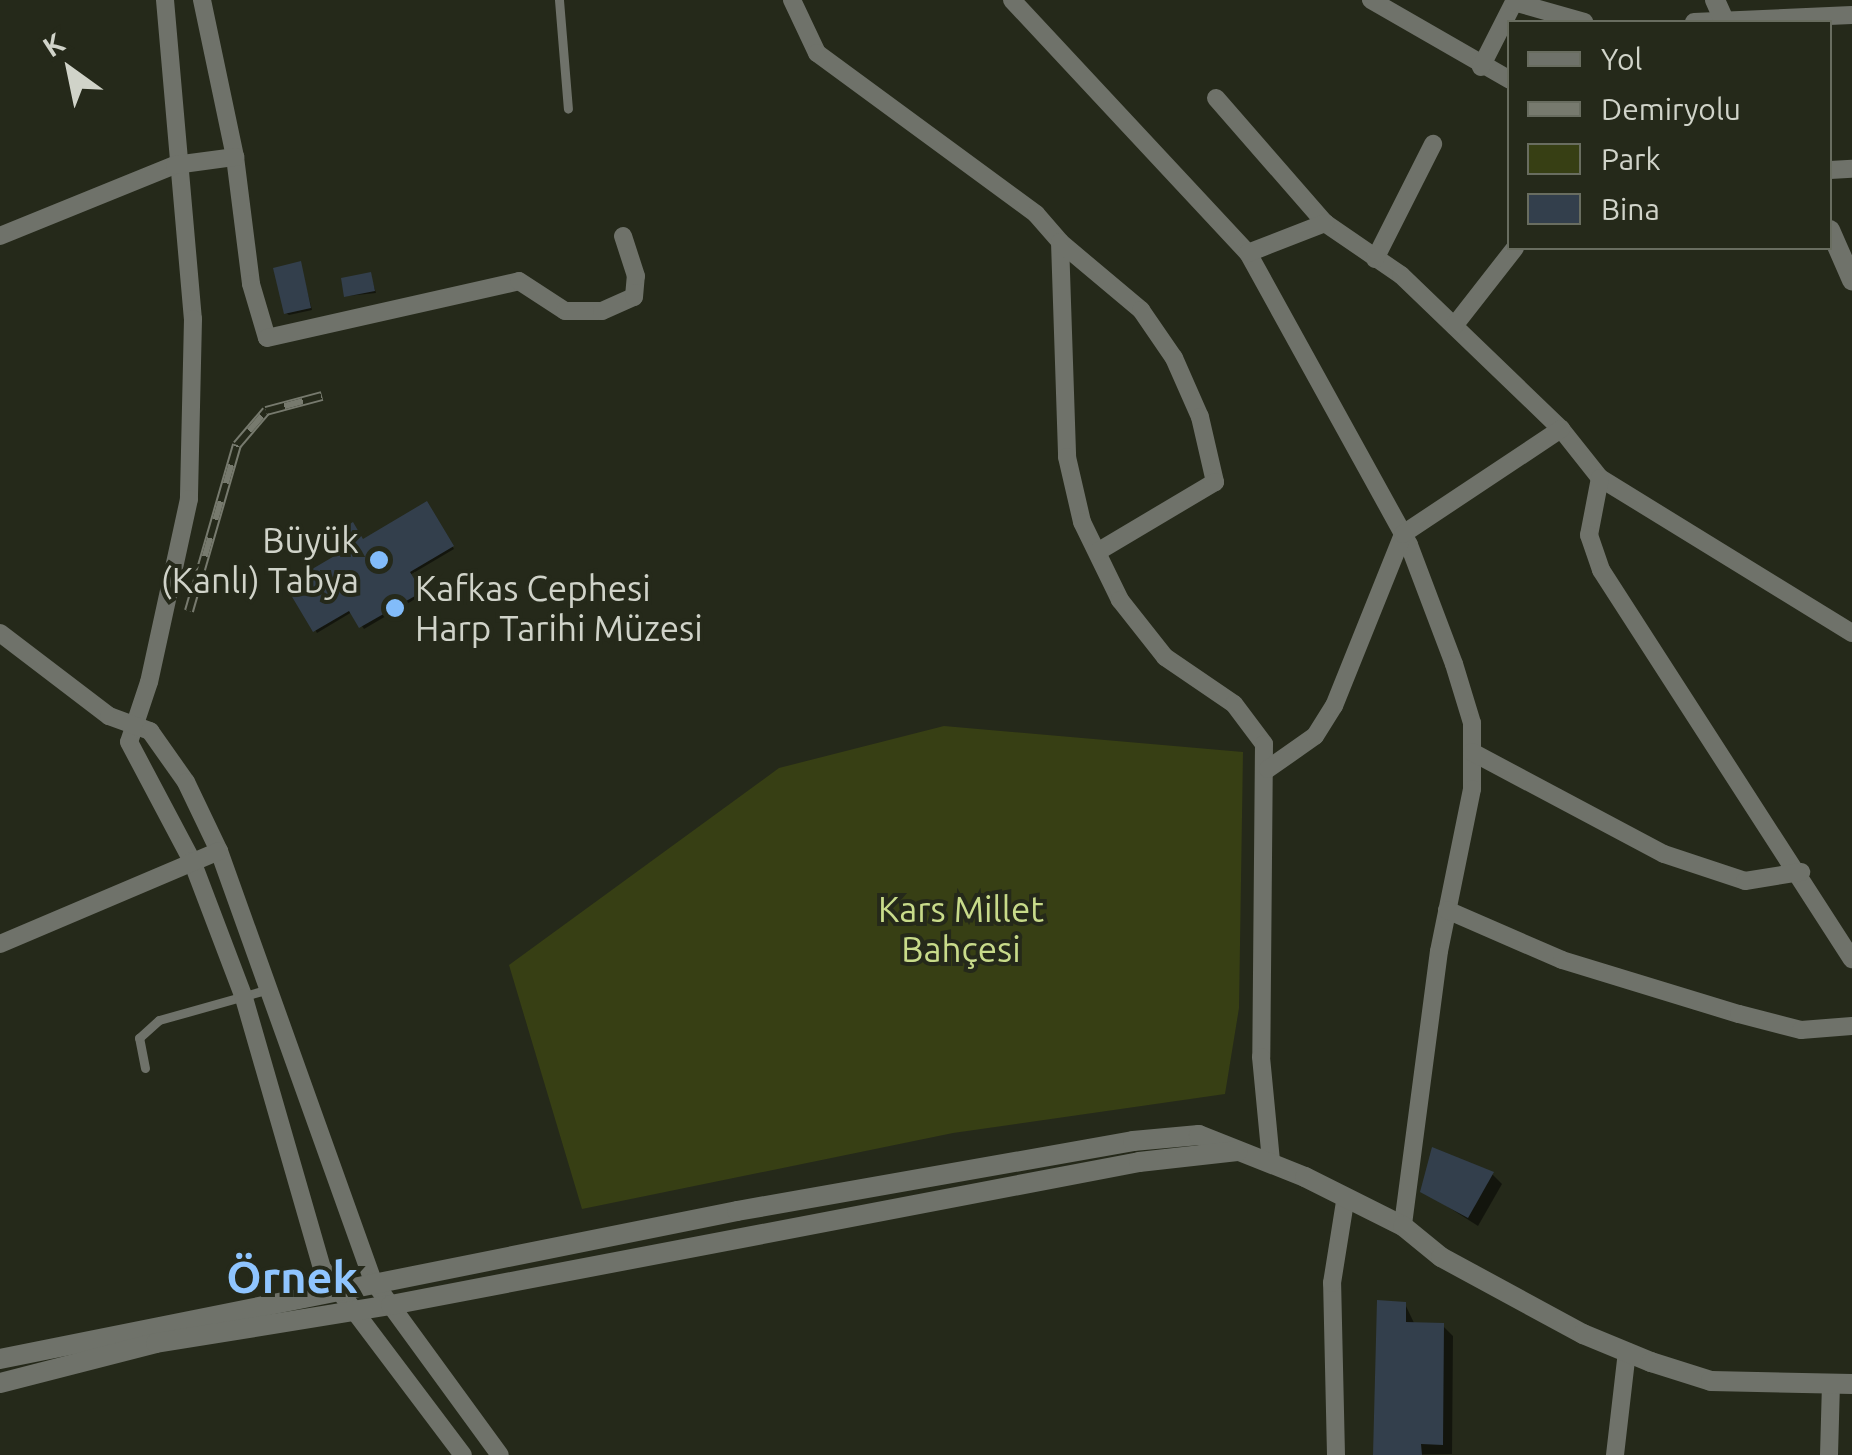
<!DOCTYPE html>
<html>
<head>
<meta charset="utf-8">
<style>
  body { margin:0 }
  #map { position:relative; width:1852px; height:1455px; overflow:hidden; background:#25291a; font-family:Ubuntu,sans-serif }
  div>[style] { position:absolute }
  .green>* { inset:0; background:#373f14 }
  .shadow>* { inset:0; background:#0007 }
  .building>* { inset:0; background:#333f4c }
  .service>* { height:9px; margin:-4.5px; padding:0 4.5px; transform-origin:4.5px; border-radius:4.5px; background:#6f726a }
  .minor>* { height:18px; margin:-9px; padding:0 9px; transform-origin:9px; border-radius:9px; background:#6f726a }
  .tertiary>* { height:20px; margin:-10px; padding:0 10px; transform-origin:10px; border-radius:10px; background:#6f726a }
  .rail>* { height:10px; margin-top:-5px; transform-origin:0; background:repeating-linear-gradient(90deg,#25291a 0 19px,#777a6e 0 38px); box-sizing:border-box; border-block:2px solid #777a6e }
  .dots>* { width:28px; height:28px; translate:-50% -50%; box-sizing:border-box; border:5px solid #25291a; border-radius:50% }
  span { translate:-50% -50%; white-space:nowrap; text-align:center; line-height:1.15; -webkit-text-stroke:8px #25291a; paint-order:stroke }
  .poi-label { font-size:35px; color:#d0d3c9 }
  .right { translate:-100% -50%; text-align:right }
  .left { translate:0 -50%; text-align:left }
  .park-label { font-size:35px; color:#c8db8a }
  .district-label { font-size:45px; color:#8fc5ff; font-weight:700 }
  .legend { position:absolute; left:1507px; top:20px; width:325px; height:230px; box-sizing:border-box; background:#25291a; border:2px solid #696d60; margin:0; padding:12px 18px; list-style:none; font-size:30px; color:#d0d3c9 }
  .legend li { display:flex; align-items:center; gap:20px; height:50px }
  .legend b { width:50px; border:2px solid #696d60 }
  .north { position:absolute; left:20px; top:20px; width:100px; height:100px; -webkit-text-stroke:8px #25291a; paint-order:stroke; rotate:327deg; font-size:28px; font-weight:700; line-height:40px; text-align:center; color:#d0d3c9 }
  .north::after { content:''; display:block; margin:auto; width:35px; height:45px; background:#d0d3c9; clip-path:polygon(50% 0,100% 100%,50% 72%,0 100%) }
</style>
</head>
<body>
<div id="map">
  <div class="green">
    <div style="clip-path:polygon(944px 726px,1243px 752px,1239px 1008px,1225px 1094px,953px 1133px,582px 1209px,509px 965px,779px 768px)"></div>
  </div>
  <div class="shadow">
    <div style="clip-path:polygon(300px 264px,312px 310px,289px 315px,286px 313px)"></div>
    <div style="clip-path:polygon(370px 274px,376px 293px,347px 296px)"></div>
    <div style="clip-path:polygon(429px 506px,454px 549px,410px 575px,422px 595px,364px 629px,352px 612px,317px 633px,288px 585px)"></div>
    <div style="clip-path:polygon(1492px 1174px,1502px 1184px,1478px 1226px,1423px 1191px)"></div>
    <div style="clip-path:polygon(1405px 1304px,1415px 1325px,1443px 1326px,1453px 1336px,1452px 1454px,1373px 1455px)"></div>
  </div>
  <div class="building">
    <div style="clip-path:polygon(301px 261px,311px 308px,284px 314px,273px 268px)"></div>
    <div style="clip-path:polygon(371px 272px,375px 291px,344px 297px,341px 278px)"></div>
    <div style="clip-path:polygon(427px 501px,454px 546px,410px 572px,422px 592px,359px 628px,349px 611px,313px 632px,285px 585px,348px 548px,338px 531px,353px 522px,363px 539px)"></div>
    <div style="clip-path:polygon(1432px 1147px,1494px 1172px,1468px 1218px,1420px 1192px)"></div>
    <div style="clip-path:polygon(1377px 1300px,1406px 1302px,1406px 1322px,1444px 1323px,1443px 1445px,1421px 1444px,1422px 1455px,1373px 1455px)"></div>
  </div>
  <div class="service">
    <div style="left:559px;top:0;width:109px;rotate:85.3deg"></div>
    <div style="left:145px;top:1068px;width:31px;rotate:-101deg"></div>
    <div style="left:139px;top:1038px;width:27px;rotate:-42deg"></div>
    <div style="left:159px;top:1020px;width:114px;rotate:-15.7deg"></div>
  </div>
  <div class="minor">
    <div style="left:165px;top:0;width:320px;rotate:85deg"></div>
    <div style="left:193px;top:319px;width:180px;rotate:91.3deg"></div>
    <div style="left:189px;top:499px;width:187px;rotate:102.3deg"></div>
    <div style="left:149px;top:682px;width:63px;rotate:108.4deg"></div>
    <div style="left:129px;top:742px;width:135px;rotate:62.1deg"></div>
    <div style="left:192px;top:861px;width:147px;rotate:69.2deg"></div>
    <div style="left:244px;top:998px;width:281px;rotate:73.9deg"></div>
    <div style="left:322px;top:1268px;width:234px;rotate:53deg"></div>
    <div style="left:202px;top:0;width:160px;rotate:78.1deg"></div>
    <div style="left:235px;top:157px;width:128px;rotate:82.8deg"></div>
    <div style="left:251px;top:284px;width:56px;rotate:73.5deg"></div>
    <div style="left:267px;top:338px;width:258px;rotate:-12.7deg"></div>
    <div style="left:519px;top:281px;width:55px;rotate:33.1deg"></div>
    <div style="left:565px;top:311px;width:37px"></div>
    <div style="left:602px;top:311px;width:35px;rotate:-24deg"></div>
    <div style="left:634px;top:297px;width:21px;rotate:-85deg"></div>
    <div style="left:636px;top:276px;width:42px;rotate:-108deg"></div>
    <div style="left:792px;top:0;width:59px;rotate:64.7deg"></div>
    <div style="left:817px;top:53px;width:272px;rotate:36.3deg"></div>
    <div style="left:1036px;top:214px;width:37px;rotate:49deg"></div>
    <div style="left:1060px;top:242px;width:215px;rotate:88.1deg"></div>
    <div style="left:1067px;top:457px;width:67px;rotate:77deg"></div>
    <div style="left:1082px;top:522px;width:87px;rotate:64deg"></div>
    <div style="left:1120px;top:600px;width:73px;rotate:51.7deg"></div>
    <div style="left:1165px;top:657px;width:83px;rotate:34.3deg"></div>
    <div style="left:1234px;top:704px;width:50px;rotate:53.1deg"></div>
    <div style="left:1264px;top:744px;width:313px;rotate:90.5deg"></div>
    <div style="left:1261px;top:1057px;width:104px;rotate:84.5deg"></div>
    <div style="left:1012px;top:0;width:346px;rotate:47deg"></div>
    <div style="left:1248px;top:253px;width:333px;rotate:61.1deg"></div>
    <div style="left:1409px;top:545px;width:127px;rotate:69.3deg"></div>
    <div style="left:1454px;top:664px;width:62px;rotate:73deg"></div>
    <div style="left:1472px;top:723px;width:66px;rotate:90deg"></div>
    <div style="left:1472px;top:789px;width:165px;rotate:101.5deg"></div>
    <div style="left:1439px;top:951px;width:277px;rotate:97.5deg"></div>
    <div style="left:1371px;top:0;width:160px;rotate:29.9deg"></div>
    <div style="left:1694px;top:22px;width:158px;rotate:-2.5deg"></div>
    <div style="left:1481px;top:67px;width:73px;rotate:-63.1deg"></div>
    <div style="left:1514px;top:2px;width:73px;rotate:15.9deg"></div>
    <div style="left:1216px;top:98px;width:166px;rotate:48.9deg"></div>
    <div style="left:1325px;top:223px;width:92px;rotate:34.4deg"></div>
    <div style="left:1401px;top:275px;width:222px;rotate:43.9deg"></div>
    <div style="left:1561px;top:429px;width:63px;rotate:51.5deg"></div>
    <div style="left:1600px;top:478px;width:296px;rotate:31.6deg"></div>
    <div style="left:1830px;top:170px;width:22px;rotate:-3deg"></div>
    <div style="left:0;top:236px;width:189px;rotate:-22.1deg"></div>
    <div style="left:175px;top:165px;width:61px;rotate:-7.6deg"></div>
    <div style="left:1060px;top:242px;width:106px;rotate:40deg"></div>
    <div style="left:1141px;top:310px;width:58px;rotate:55.5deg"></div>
    <div style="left:1174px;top:358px;width:64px;rotate:66.2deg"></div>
    <div style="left:1200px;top:417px;width:67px;rotate:77deg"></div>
    <div style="left:1215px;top:482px;width:137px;rotate:149.3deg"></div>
    <div style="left:1248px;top:253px;width:83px;rotate:-21.3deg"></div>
    <div style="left:1375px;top:259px;width:129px;rotate:-63.2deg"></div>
    <div style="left:1454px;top:326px;width:99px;rotate:-52deg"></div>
    <div style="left:1600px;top:478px;width:58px;rotate:100.9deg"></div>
    <div style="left:1589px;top:535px;width:37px;rotate:71deg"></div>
    <div style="left:1601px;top:570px;width:463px;rotate:57.2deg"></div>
    <div style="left:0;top:633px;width:137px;rotate:37.3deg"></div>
    <div style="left:109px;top:716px;width:44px;rotate:20.1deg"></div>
    <div style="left:150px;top:731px;width:62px;rotate:54.8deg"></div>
    <div style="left:186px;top:782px;width:76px;rotate:64.4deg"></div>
    <div style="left:219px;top:851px;width:457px;rotate:70.3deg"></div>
    <div style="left:373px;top:1281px;width:215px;rotate:53.9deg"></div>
    <div style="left:1472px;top:752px;width:217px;rotate:28deg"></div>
    <div style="left:1664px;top:854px;width:85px;rotate:18.4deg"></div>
    <div style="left:1745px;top:881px;width:57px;rotate:-9.1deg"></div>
    <div style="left:1268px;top:769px;width:57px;rotate:-35.1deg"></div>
    <div style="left:1315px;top:736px;width:36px;rotate:-58deg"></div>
    <div style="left:1334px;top:706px;width:185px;rotate:-68.1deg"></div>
    <div style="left:1403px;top:534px;width:190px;rotate:-33.6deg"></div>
    <div style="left:1447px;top:910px;width:125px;rotate:23.5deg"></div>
    <div style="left:1562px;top:960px;width:185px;rotate:17deg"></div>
    <div style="left:1739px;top:1014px;width:64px;rotate:14.5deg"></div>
    <div style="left:1801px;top:1030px;width:51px;rotate:-4.5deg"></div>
    <div style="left:0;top:944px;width:238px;rotate:-23deg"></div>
    <div style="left:1336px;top:1455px;width:172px;rotate:-91.3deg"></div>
    <div style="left:1332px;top:1283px;width:82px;rotate:-80.9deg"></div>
    <div style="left:1615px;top:1455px;width:104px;rotate:-83.4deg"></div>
    <div style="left:1829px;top:1455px;width:71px;rotate:-88.4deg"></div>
  </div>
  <div class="tertiary">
    <div style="left:1715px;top:0;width:24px;rotate:66deg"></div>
    <div style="left:1830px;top:230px;width:55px;rotate:66.3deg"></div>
    <div style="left:0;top:1359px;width:752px;rotate:-11.35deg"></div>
    <div style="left:737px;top:1211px;width:402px;rotate:-10deg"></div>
    <div style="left:1133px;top:1141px;width:66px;rotate:-5.2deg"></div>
    <div style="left:1199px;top:1135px;width:114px;rotate:21.6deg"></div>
    <div style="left:1305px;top:1177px;width:110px;rotate:26.6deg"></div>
    <div style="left:1403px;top:1226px;width:49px;rotate:39.2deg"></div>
    <div style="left:1441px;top:1257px;width:162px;rotate:28.5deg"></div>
    <div style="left:1583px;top:1334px;width:74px;rotate:22.4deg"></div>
    <div style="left:1651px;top:1362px;width:63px;rotate:17.6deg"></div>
    <div style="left:1711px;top:1381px;width:141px;rotate:1.2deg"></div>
    <div style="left:0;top:1383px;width:161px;rotate:-14.4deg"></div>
    <div style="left:156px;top:1343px;width:238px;rotate:-9.2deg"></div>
    <div style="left:391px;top:1305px;width:762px;rotate:-10.82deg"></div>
    <div style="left:1139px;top:1162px;width:99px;rotate:-6.4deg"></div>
  </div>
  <div class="rail">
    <div style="left:189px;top:611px;width:173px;rotate:-73.9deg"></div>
    <div style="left:237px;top:445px;width:45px;rotate:-49.5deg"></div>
    <div style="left:266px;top:411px;width:58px;rotate:-15deg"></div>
  </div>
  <div class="dots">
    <div style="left:379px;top:560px;background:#82bcfa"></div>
    <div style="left:395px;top:608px;background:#82bcfa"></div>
  </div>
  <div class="poi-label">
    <span class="right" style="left:359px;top:560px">Büyük<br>(Kanlı) Tabya</span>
    <span class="left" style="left:415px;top:608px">Kafkas Cephesi<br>Harp Tarihi Müzesi</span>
  </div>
  <div class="park-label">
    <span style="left:961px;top:929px">Kars Millet<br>Bahçesi</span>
  </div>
  <div class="district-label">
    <span style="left:292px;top:1277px">Örnek</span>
  </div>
  <ul class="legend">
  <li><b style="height:12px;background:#6f726a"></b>Yol</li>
  <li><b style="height:12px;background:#777a6e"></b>Demiryolu</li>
  <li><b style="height:28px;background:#373f14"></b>Park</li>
  <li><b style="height:28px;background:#333f4c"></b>Bina</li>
  </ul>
  <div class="north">K</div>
</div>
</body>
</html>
